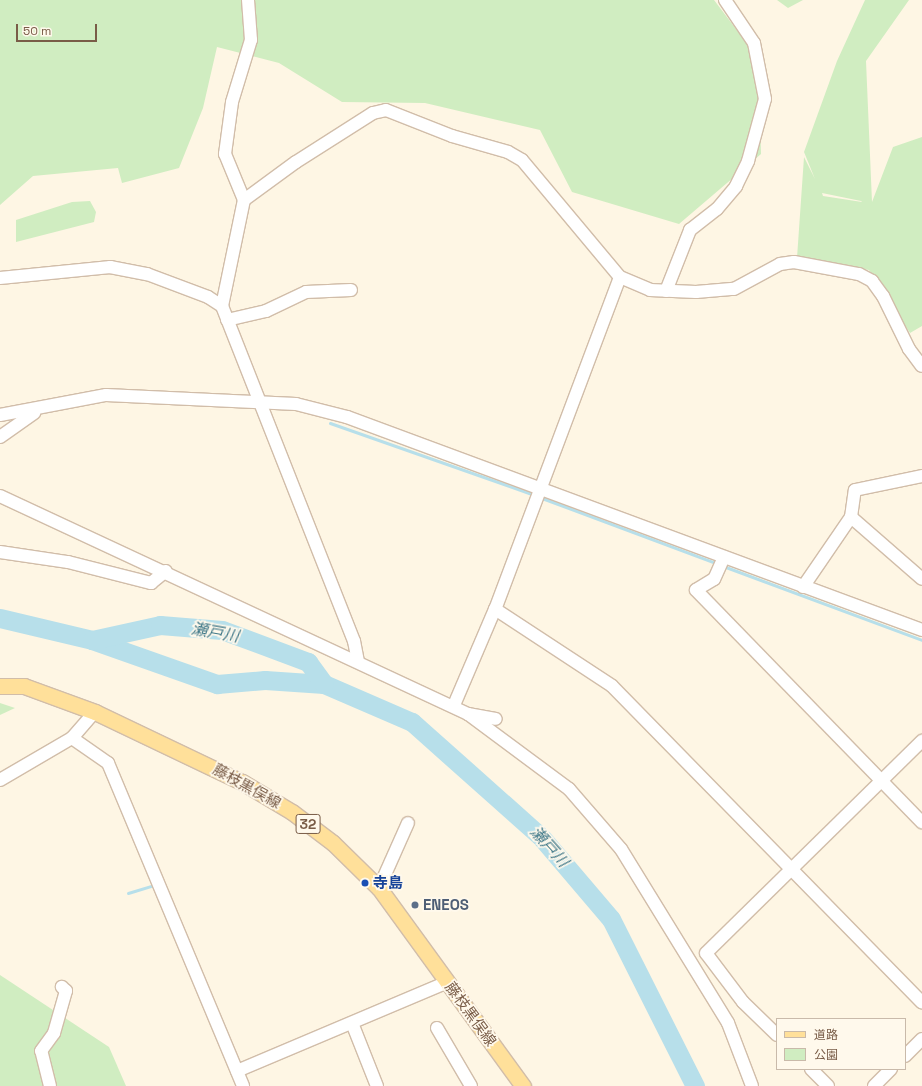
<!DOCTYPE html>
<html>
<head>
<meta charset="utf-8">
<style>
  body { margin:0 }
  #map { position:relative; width:922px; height:1086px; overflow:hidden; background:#fef6e4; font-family:"Space Grotesk","Noto Sans JP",sans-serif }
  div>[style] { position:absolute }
  .green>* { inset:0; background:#d0edc1 }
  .stream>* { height:3px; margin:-1.5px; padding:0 1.5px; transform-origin:1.5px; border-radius:1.5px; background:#b7dfea }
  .river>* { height:19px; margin:-9.5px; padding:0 9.5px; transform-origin:9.5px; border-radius:9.5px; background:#b7dfea }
  .roads { filter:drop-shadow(1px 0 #d1bda9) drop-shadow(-1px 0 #d1bda9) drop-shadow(0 1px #d1bda9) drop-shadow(0 -1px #d1bda9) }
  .minor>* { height:12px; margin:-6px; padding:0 6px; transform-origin:6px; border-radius:6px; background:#fff }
  .major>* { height:15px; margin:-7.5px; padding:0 7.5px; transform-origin:7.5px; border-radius:7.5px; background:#ffe09a }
  .dots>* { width:11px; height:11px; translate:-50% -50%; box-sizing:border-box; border:2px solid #fff9ec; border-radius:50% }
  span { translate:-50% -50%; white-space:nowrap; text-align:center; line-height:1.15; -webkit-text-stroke:3.5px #fff9ec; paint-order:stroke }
  .shield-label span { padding:1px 3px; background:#fff9ec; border:1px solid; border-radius:3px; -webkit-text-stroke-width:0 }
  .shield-label { font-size:14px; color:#795c47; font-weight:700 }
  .street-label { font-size:15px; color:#795c47 }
  .transit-label { font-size:15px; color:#164399; font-weight:700 }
  .left { translate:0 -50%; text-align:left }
  .service-label { font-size:15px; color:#4e5e75; font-weight:700 }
  .water-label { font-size:16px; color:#3c7687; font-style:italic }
  .legend { position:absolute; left:776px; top:1018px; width:130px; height:52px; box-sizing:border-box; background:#fff9ec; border:1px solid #c9baaa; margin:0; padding:5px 7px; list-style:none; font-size:12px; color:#795c47 }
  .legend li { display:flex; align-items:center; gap:8px; height:20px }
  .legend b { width:20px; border:1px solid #c9baaa }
  .scale { position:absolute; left:16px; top:24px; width:81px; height:18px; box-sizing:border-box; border:2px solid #795c47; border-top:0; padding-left:5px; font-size:12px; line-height:14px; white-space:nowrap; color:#795c47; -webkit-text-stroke:3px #fff9ec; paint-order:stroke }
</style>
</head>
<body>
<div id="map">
  <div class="green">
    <div style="clip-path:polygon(0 0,714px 0,758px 58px,761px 154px,679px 224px,572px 192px,540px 130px,425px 103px,342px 102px,279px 63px,217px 47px,203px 108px,179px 168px,122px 183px,118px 168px,33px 176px,0 205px)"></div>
    <div style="clip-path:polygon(777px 0,803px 0,788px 8px)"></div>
    <div style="clip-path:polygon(evenodd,865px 0,909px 0,866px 61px,872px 202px,893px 147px,922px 137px,922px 326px,910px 333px,869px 270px,797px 258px,804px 157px,815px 179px,804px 152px,837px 61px,865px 0,822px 193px,861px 201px,862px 202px,823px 196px,822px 193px)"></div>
    <div style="clip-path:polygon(90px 201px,96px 212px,94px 222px,16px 242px,16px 220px,72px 202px)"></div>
    <div style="clip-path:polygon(0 703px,15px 708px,0 715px)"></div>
    <div style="clip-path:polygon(0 975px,109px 1047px,126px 1086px,0 1086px)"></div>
  </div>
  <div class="stream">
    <div style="left:330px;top:423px;width:216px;rotate:19.4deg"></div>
    <div style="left:539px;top:497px;width:191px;rotate:20.5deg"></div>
    <div style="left:723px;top:566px;width:212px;rotate:20.4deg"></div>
    <div style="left:128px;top:893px;width:27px;rotate:-17deg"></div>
  </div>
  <div class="river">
    <div style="left:0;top:618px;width:95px;rotate:13.4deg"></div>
    <div style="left:92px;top:640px;width:133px;rotate:19.4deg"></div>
    <div style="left:217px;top:684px;width:48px;rotate:-4.8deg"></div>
    <div style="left:265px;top:680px;width:59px;rotate:3.9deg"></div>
    <div style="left:324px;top:684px;width:96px;rotate:23.4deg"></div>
    <div style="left:412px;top:722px;width:174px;rotate:41.7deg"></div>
    <div style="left:542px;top:838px;width:106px;rotate:49.6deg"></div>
    <div style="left:611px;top:919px;width:187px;rotate:63.3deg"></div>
    <div style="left:92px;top:640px;width:70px;rotate:-12.4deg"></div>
    <div style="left:160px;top:625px;width:62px;rotate:4.6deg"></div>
    <div style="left:222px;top:630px;width:92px;rotate:20.4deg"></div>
    <div style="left:308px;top:662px;width:27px;rotate:54deg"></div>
  </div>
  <div class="roads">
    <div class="minor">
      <div style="left:244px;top:200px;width:50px;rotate:-112.4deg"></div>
      <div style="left:225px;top:154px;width:52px;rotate:-82.3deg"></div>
      <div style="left:232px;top:102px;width:65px;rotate:-73deg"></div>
      <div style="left:251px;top:40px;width:40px;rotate:-94.3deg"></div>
      <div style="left:620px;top:277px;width:33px;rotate:23deg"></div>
      <div style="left:650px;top:290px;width:46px;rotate:2.5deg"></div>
      <div style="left:696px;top:292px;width:38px;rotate:-5deg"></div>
      <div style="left:734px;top:289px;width:52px;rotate:-28.5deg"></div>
      <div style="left:780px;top:264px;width:14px;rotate:-8deg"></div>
      <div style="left:794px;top:262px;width:66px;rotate:10.5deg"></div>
      <div style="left:859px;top:274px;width:15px;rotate:28deg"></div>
      <div style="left:872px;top:281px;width:19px;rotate:54deg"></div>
      <div style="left:883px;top:296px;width:59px;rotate:63.9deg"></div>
      <div style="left:909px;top:349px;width:21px;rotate:53deg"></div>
      <div style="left:0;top:278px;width:111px;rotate:-5.7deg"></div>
      <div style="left:110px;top:267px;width:38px;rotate:11deg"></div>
      <div style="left:147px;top:274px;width:65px;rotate:20.7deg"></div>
      <div style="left:208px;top:297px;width:17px;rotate:33deg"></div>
      <div style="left:222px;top:306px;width:360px;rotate:68.5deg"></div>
      <div style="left:354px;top:641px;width:21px;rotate:79deg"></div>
      <div style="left:666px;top:291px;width:66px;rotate:-68.5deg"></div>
      <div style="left:690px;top:230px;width:34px;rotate:-38deg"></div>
      <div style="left:717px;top:209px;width:30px;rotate:-50deg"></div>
      <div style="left:736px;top:186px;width:28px;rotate:-64deg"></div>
      <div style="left:748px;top:161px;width:64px;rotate:-74.7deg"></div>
      <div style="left:765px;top:99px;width:57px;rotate:-101.1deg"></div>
      <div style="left:754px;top:43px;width:52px;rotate:-124deg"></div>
      <div style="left:222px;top:306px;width:108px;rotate:-78.3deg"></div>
      <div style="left:244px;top:200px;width:64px;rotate:-36.2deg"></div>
      <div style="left:296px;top:162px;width:91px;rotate:-32.5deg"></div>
      <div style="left:373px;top:113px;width:13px;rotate:-13deg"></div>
      <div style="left:386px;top:110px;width:71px;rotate:21.5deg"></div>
      <div style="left:452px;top:136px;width:58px;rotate:15.9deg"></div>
      <div style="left:508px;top:152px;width:16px;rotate:30deg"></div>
      <div style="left:522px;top:160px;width:153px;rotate:50.1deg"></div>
      <div style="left:620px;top:277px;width:355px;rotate:110.6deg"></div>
      <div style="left:495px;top:609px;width:104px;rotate:113.1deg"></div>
      <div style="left:227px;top:320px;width:40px;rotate:-13deg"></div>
      <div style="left:266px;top:311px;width:44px;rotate:-25.4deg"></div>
      <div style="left:306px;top:292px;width:45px;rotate:-2.5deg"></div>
      <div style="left:0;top:415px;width:108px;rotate:-10.7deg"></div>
      <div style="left:106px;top:395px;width:190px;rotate:2.7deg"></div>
      <div style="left:296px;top:404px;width:53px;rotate:14.3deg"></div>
      <div style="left:347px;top:417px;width:613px;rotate:20.33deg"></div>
      <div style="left:0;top:437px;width:42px;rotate:-35.2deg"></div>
      <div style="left:0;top:496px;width:516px;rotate:24.98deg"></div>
      <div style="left:468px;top:714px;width:28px;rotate:10deg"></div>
      <div style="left:851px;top:517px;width:94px;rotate:41.1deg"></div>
      <div style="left:0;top:552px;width:69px;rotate:8.4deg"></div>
      <div style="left:68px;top:562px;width:86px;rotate:14.2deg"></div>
      <div style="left:151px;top:583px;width:19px;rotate:-39deg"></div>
      <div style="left:724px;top:557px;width:24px;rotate:114deg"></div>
      <div style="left:714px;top:579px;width:21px;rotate:149deg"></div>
      <div style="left:696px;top:590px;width:324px;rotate:45.8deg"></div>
      <div style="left:803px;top:587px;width:85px;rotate:-55.6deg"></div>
      <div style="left:851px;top:517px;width:27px;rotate:-82deg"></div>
      <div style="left:855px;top:490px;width:68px;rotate:-11.8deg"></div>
      <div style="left:495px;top:609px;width:140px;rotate:33.3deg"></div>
      <div style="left:612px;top:686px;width:443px;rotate:45.6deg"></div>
      <div style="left:468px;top:714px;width:126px;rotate:36.6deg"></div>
      <div style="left:569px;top:789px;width:79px;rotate:49.1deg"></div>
      <div style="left:621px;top:849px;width:204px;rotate:58.4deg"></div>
      <div style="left:728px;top:1023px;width:67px;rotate:69.1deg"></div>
      <div style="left:72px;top:738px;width:44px;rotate:34.8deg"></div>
      <div style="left:108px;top:763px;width:350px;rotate:67.3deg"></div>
      <div style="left:0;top:780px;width:83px;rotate:-30.3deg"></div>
      <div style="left:72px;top:738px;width:35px;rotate:-49deg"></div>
      <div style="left:379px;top:888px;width:71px;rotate:-66deg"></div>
      <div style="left:352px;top:1023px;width:68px;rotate:68.4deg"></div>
      <div style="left:437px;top:1028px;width:67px;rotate:59.6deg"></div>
      <div style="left:777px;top:1035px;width:47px;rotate:-135.9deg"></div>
      <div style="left:743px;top:1002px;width:61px;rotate:-127.1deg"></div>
      <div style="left:706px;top:953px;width:303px;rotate:-44.5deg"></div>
      <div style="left:905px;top:1056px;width:24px;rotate:-45deg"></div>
      <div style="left:811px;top:1069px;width:24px;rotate:45deg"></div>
      <div style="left:237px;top:1071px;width:229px;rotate:-22.9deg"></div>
      <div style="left:50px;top:1086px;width:36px;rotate:-104deg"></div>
      <div style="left:41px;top:1051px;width:22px;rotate:-54deg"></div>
      <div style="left:54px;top:1033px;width:44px;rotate:-74.1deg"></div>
      <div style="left:66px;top:991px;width:6px;rotate:-135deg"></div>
      <div style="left:874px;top:1086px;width:24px;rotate:-45deg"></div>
    </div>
    <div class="major">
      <div style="left:0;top:686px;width:24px"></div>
      <div style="left:24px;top:686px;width:76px;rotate:20.1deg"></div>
      <div style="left:95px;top:712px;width:163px;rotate:25.5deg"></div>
      <div style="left:242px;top:782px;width:58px;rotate:31deg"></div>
      <div style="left:292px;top:812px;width:51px;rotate:37.1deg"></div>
      <div style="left:333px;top:843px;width:64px;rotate:44.4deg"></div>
      <div style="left:379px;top:888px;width:245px;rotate:54deg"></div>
    </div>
  </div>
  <div class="dots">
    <div style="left:365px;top:883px;background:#1a4fb4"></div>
    <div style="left:415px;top:905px;background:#5c6f8a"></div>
  </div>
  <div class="shield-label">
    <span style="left:308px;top:824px">32</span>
  </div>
  <div class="street-label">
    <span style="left:247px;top:786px;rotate:29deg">藤枝黒俣線</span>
    <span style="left:471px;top:1014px;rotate:54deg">藤枝黒俣線</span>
  </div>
  <div class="transit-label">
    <span class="left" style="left:373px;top:883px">寺島</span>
  </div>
  <div class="service-label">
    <span class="left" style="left:423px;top:905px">ENEOS</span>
  </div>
  <div class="water-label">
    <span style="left:215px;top:633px;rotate:10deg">瀬戸川</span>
    <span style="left:549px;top:847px;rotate:48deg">瀬戸川</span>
  </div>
  <ul class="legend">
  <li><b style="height:5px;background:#ffe09a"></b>道路</li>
  <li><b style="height:11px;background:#d0edc1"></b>公園</li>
  </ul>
  <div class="scale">50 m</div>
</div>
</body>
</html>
